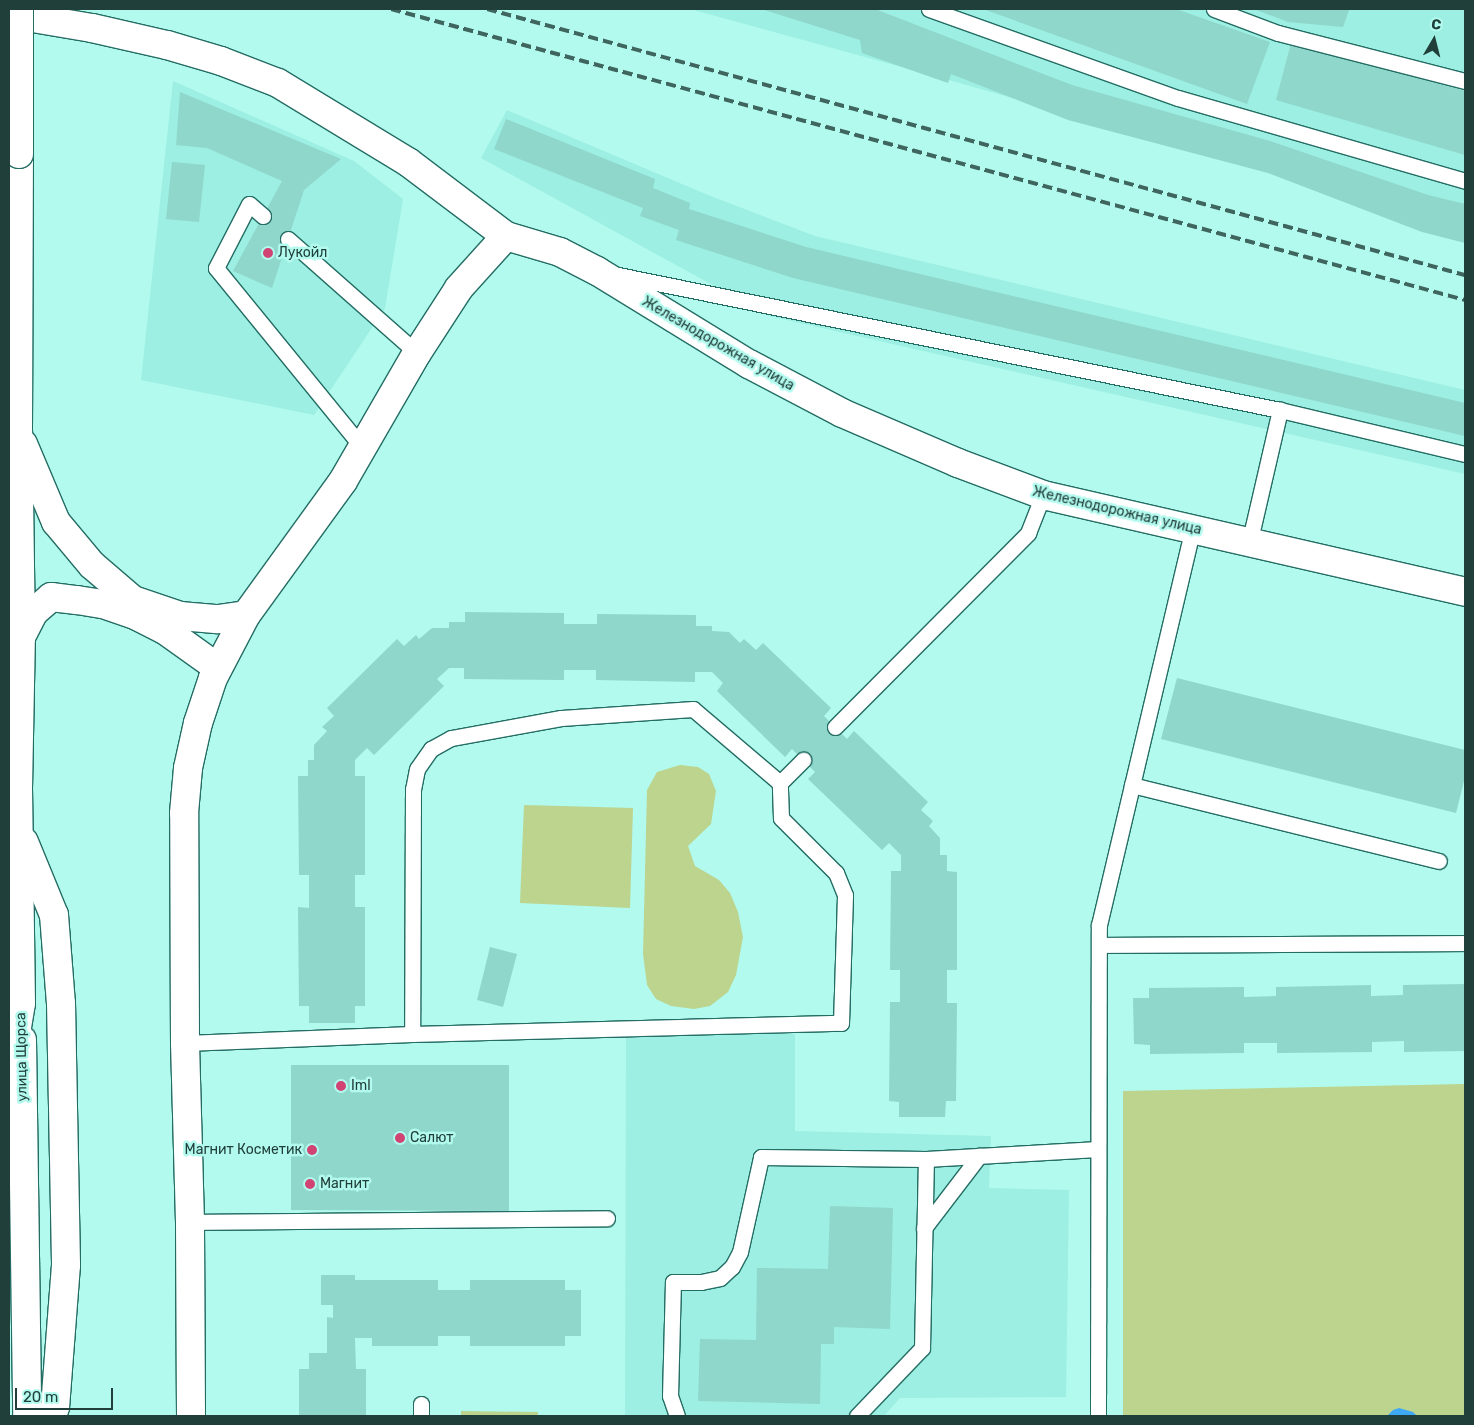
<!DOCTYPE html>
<html>
<head>
<meta charset="utf-8">
<style>
  body { margin:0 }
  #map { position:relative; width:1474px; height:1425px; overflow:hidden; background:#b2faee; font-family:Rubik,sans-serif }
  div>[style] { position:absolute }
  .built>* { inset:0; background:#9cefe2 }
  .green>* { inset:0; background:#bcd48d }
  .water>* { inset:0; background:#3fa8f3 }
  .building>* { inset:0; background:#8fd6cb }
  .roads { filter:drop-shadow(1px 0 #246d64) drop-shadow(-1px 0 #246d64) drop-shadow(0 1px #246d64) drop-shadow(0 -1px #246d64) }
  .lane>* { height:15px; margin:-7.5px; padding:0 7.5px; transform-origin:7.5px; border-radius:7.5px; background:#fff }
  .street>* { height:28px; margin:-14px; padding:0 14px; transform-origin:14px; border-radius:14px; background:#fff }
  .secondary>* { height:28px; margin:-14px; padding:0 14px; transform-origin:14px; border-radius:14px; background:#fff }
  .rail>* { height:4px; margin-top:-2px; transform-origin:0; background:repeating-linear-gradient(90deg,#3f655f 0 10px,transparent 0 15px) }
  .bridges { filter:drop-shadow(1px 0 #246d64) drop-shadow(-1px 0 #246d64) drop-shadow(0 1px #246d64) drop-shadow(0 -1px #246d64) }
  .secondary-bridge>* { height:28px; margin:-14px; padding:0 14px; transform-origin:14px; border-radius:14px; background:#fff }
  .dots>* { width:14px; height:14px; translate:-50% -50%; box-sizing:border-box; border:2px solid #b2faee; border-radius:50% }
  span { translate:-50% -50%; white-space:nowrap; text-align:center; line-height:1.15; -webkit-text-stroke:5px #b2faee; paint-order:stroke }
  .poi-label { font-size:14px; color:#213f3a }
  .left { translate:0 -50%; text-align:left }
  .right { translate:-100% -50%; text-align:right }
  .street-label { font-size:14px; color:#213f3a }
  .frame { position:absolute; inset:0; border:10px solid #213f3a; pointer-events:none }
  .north { position:absolute; left:1409px; top:15px; width:50px; height:50px; -webkit-text-stroke:4px #b2faee; paint-order:stroke; rotate:8deg; font-size:14px; font-weight:700; line-height:20px; text-align:center; color:#213f3a }
  .north::after { content:''; display:block; margin:auto; width:18px; height:22px; background:#213f3a; clip-path:polygon(50% 0,100% 100%,50% 72%,0 100%) }
  .scale { position:absolute; left:15px; top:1388px; width:98px; height:22px; box-sizing:border-box; border:2px solid #213f3a; border-top:0; padding-left:6px; font-size:15px; line-height:18px; white-space:nowrap; color:#213f3a; -webkit-text-stroke:4px #b2faee; paint-order:stroke }
</style>
</head>
<body>
<div id="map">
  <div class="built">
    <div style="clip-path:polygon(690px 9px,1465px 9px,1465px 228px,949px 80px)"></div>
    <div style="clip-path:polygon(173px 81px,354px 161px,403px 199px,385px 308px,314px 415px,141px 380px)"></div>
    <div style="clip-path:polygon(507px 110px,708px 195px,815px 236px,1465px 390px,1465px 474px,769px 316px,481px 158px)"></div>
    <div style="clip-path:polygon(626px 1034px,795px 1034px,795px 1131px,991px 1136px,989px 1188px,1069px 1190px,1066px 1397px,900px 1398px,884px 1416px,625px 1416px)"></div>
  </div>
  <div class="green">
    <div style="clip-path:polygon(680px 765px,698px 767px,709px 774px,716px 791px,711px 824px,688px 846px,695px 866px,719px 880px,730px 893px,738px 912px,743px 937px,736px 975px,728px 992px,710px 1006px,694px 1009px,671px 1006px,656px 999px,647px 985px,643px 954px,647px 790px,657px 772px)"></div>
    <div style="clip-path:polygon(524px 805px,633px 808px,630px 908px,520px 903px)"></div>
    <div style="clip-path:polygon(1465px 1084px,1465px 1416px,1123px 1416px,1123px 1091px)"></div>
    <div style="clip-path:polygon(461px 1411px,538px 1412px,538px 1416px,461px 1416px)"></div>
  </div>
  <div class="water">
    <div style="clip-path:polygon(1399px 1408px,1413px 1412px,1417px 1416px,1387px 1416px,1393px 1410px)"></div>
  </div>
  <div class="building">
    <div style="clip-path:polygon(761px 9px,875px 9px,1072px 85px,1270px 141px,1428px 195px,1465px 204px,1465px 243px,1422px 232px,1268px 173px,1068px 120px,951px 74px,948px 83px,862px 53px,860px 40px)"></div>
    <div style="clip-path:polygon(983px 9px,1176px 9px,1270px 42px,1247px 104px)"></div>
    <div style="clip-path:polygon(1254px 9px,1346px 9px,1349px 10px,1343px 27px,1288px 22px)"></div>
    <div style="clip-path:polygon(1291px 43px,1465px 91px,1465px 155px,1276px 100px)"></div>
    <div style="clip-path:polygon(180px 92px,341px 159px,304px 190px,272px 288px,233px 271px,282px 181px,207px 148px,176px 145px)"></div>
    <div style="clip-path:polygon(506px 119px,655px 179px,653px 188px,690px 203px,689px 209px,806px 247px,1465px 403px,1465px 436px,793px 278px,676px 240px,679px 230px,640px 216px,643px 208px,494px 149px)"></div>
    <div style="clip-path:polygon(172px 162px,205px 165px,199px 222px,166px 219px)"></div>
    <div style="clip-path:polygon(465px 612px,564px 613px,564px 624px,597px 624px,597px 614px,696px 615px,696px 626px,712px 626px,712px 631px,729px 632px,740px 643px,744px 639px,756px 650px,763px 643px,831px 708px,824px 716px,847px 739px,854px 731px,928px 802px,921px 810px,933px 821px,929px 826px,940px 838px,940px 855px,947px 855px,947px 871px,957px 872px,957px 970px,947px 970px,947px 1003px,957px 1003px,956px 1101px,946px 1101px,945px 1117px,899px 1117px,899px 1102px,889px 1101px,890px 1002px,900px 1002px,900px 970px,890px 970px,891px 871px,901px 871px,901px 855px,889px 843px,882px 850px,808px 779px,815px 772px,792px 749px,785px 757px,717px 691px,723px 683px,712px 672px,695px 672px,695px 682px,596px 680px,596px 670px,564px 670px,564px 680px,464px 679px,464px 668px,449px 668px,437px 679px,444px 686px,374px 755px,367px 748px,355px 760px,355px 776px,365px 776px,365px 875px,355px 875px,355px 907px,365px 907px,365px 1006px,355px 1006px,355px 1023px,309px 1023px,309px 1006px,299px 1006px,298px 907px,309px 908px,309px 875px,299px 875px,298px 776px,308px 776px,308px 760px,314px 760px,314px 745px,327px 731px,322px 727px,334px 716px,327px 708px,397px 639px,404px 646px,416px 635px,419px 639px,432px 628px,449px 628px,449px 622px,465px 622px)"></div>
    <div style="clip-path:polygon(1177px 678px,1465px 750px,1465px 777px,1456px 813px,1161px 739px)"></div>
    <div style="clip-path:polygon(490px 947px,517px 954px,503px 1007px,477px 1000px)"></div>
    <div style="clip-path:polygon(1465px 984px,1465px 1051px,1404px 1052px,1404px 1041px,1372px 1042px,1372px 1052px,1277px 1053px,1277px 1043px,1244px 1043px,1244px 1053px,1150px 1054px,1150px 1045px,1134px 1044px,1133px 998px,1149px 998px,1149px 988px,1244px 987px,1244px 997px,1276px 996px,1276px 987px,1371px 985px,1371px 996px,1403px 995px,1403px 985px)"></div>
    <div style="clip-path:polygon(291px 1065px,509px 1065px,509px 1211px,291px 1210px)"></div>
    <div style="clip-path:polygon(830px 1206px,893px 1208px,890px 1329px,834px 1327px,834px 1344px,821px 1344px,820px 1404px,698px 1401px,700px 1339px,756px 1340px,757px 1268px,828px 1269px)"></div>
    <div style="clip-path:polygon(321px 1275px,355px 1275px,355px 1280px,438px 1280px,438px 1290px,470px 1290px,470px 1280px,565px 1280px,565px 1290px,581px 1290px,581px 1336px,565px 1336px,565px 1346px,470px 1346px,470px 1336px,438px 1336px,438px 1346px,372px 1346px,372px 1338px,355px 1338px,356px 1369px,366px 1369px,366px 1416px,299px 1416px,299px 1369px,309px 1369px,309px 1353px,327px 1353px,327px 1317px,333px 1318px,333px 1305px,321px 1305px)"></div>
  </div>
  <div class="roads">
    <div class="lane">
      <div style="left:929px;top:9px;width:264px;rotate:19.7deg"></div>
      <div style="left:1178px;top:98px;width:299px;rotate:16.1deg"></div>
      <div style="left:1214px;top:9px;width:68px;rotate:20.6deg"></div>
      <div style="left:1278px;top:33px;width:193px;rotate:14.4deg"></div>
      <div style="left:263px;top:216px;width:18px;rotate:-139deg"></div>
      <div style="left:249px;top:204px;width:72px;rotate:117.3deg"></div>
      <div style="left:216px;top:268px;width:231px;rotate:50.8deg"></div>
      <div style="left:288px;top:239px;width:172px;rotate:41.5deg"></div>
      <div style="left:618px;top:275px;width:676px;rotate:11.53deg"></div>
      <div style="left:1280px;top:410px;width:190px;rotate:13.4deg"></div>
      <div style="left:1249px;top:544px;width:138px;rotate:-77deg"></div>
      <div style="left:835px;top:727px;width:274px;rotate:-45.1deg"></div>
      <div style="left:1028px;top:533px;width:41px;rotate:-68.5deg"></div>
      <div style="left:780px;top:783px;width:33px;rotate:-45deg"></div>
      <div style="left:1132px;top:785px;width:316px;rotate:13.9deg"></div>
      <div style="left:1099px;top:945px;width:366px;rotate:-0.3deg"></div>
      <div style="left:185px;top:1043px;width:227px;rotate:-2.3deg"></div>
      <div style="left:412px;top:1034px;width:429px;rotate:-1.5deg"></div>
      <div style="left:841px;top:1023px;width:128px;rotate:-88.2deg"></div>
      <div style="left:845px;top:895px;width:24px;rotate:-112deg"></div>
      <div style="left:836px;top:873px;width:78px;rotate:-135deg"></div>
      <div style="left:781px;top:818px;width:35px;rotate:-92deg"></div>
      <div style="left:780px;top:783px;width:114px;rotate:-139.6deg"></div>
      <div style="left:693px;top:709px;width:132px;rotate:176.1deg"></div>
      <div style="left:561px;top:718px;width:112px;rotate:169.7deg"></div>
      <div style="left:451px;top:738px;width:23px;rotate:151deg"></div>
      <div style="left:431px;top:749px;width:24px;rotate:125deg"></div>
      <div style="left:417px;top:769px;width:20px;rotate:101deg"></div>
      <div style="left:413px;top:789px;width:245px;rotate:90.2deg"></div>
      <div style="left:190px;top:1222px;width:417px;rotate:-0.5deg"></div>
      <div style="left:924px;top:1228px;width:91px;rotate:-52.6deg"></div>
      <div style="left:421px;top:1416px;width:12px;rotate:-90deg"></div>
      <div style="left:677px;top:1416px;width:21px;rotate:-109deg"></div>
      <div style="left:670px;top:1396px;width:114px;rotate:-88.5deg"></div>
      <div style="left:673px;top:1282px;width:28px"></div>
      <div style="left:701px;top:1282px;width:19px;rotate:-12deg"></div>
      <div style="left:720px;top:1278px;width:16px;rotate:-43deg"></div>
      <div style="left:732px;top:1267px;width:17px;rotate:-62deg"></div>
      <div style="left:740px;top:1252px;width:97px;rotate:-77.5deg"></div>
      <div style="left:761px;top:1157px;width:165px;rotate:0.7deg"></div>
      <div style="left:926px;top:1159px;width:172px;rotate:-3.3deg"></div>
      <div style="left:857px;top:1416px;width:94px;rotate:-46.3deg"></div>
      <div style="left:922px;top:1348px;width:189px;rotate:-88.8deg"></div>
      <div style="left:1098px;top:1416px;width:491px;rotate:-89.9deg"></div>
      <div style="left:1099px;top:925px;width:408px;rotate:-76.7deg"></div>
    </div>
    <div class="street">
      <div style="left:22px;top:1040px;width:376px;rotate:89.2deg"></div>
    </div>
    <div class="secondary">
      <div style="left:9px;top:14px;width:84px;rotate:9.6deg"></div>
      <div style="left:92px;top:28px;width:77px;rotate:12.8deg"></div>
      <div style="left:167px;top:45px;width:56px;rotate:16.5deg"></div>
      <div style="left:221px;top:61px;width:61px;rotate:21.1deg"></div>
      <div style="left:278px;top:83px;width:152px;rotate:31.3deg"></div>
      <div style="left:408px;top:162px;width:123px;rotate:37.1deg"></div>
      <div style="left:506px;top:236px;width:56px;rotate:16.5deg"></div>
      <div style="left:560px;top:252px;width:42px;rotate:27.2deg"></div>
      <div style="left:597px;top:271px;width:178px;rotate:31.5deg"></div>
      <div style="left:749px;top:364px;width:105px;rotate:27.8deg"></div>
      <div style="left:842px;top:413px;width:126px;rotate:23.3deg"></div>
      <div style="left:958px;top:463px;width:91px;rotate:20.6deg"></div>
      <div style="left:1043px;top:495px;width:433px;rotate:12.9deg"></div>
      <div style="left:23px;top:444px;width:85px;rotate:67.1deg"></div>
      <div style="left:56px;top:522px;width:56px;rotate:50.1deg"></div>
      <div style="left:92px;top:565px;width:54px;rotate:40.5deg"></div>
      <div style="left:133px;top:600px;width:50px;rotate:18.8deg"></div>
      <div style="left:180px;top:616px;width:38px;rotate:5deg"></div>
      <div style="left:218px;top:619px;width:28px;rotate:-8deg"></div>
      <div style="left:21px;top:637px;width:28px;rotate:-63deg"></div>
      <div style="left:34px;top:612px;width:23px;rotate:-41deg"></div>
      <div style="left:51px;top:597px;width:26px;rotate:7deg"></div>
      <div style="left:77px;top:600px;width:26px;rotate:9deg"></div>
      <div style="left:103px;top:604px;width:36px;rotate:19deg"></div>
      <div style="left:137px;top:616px;width:31px;rotate:27deg"></div>
      <div style="left:165px;top:630px;width:65px;rotate:35.6deg"></div>
      <div style="left:24px;top:842px;width:79px;rotate:67.7deg"></div>
      <div style="left:54px;top:915px;width:88px;rotate:85.5deg"></div>
      <div style="left:61px;top:1003px;width:262px;rotate:88.9deg"></div>
      <div style="left:66px;top:1265px;width:142px;rotate:94.4deg"></div>
      <div style="left:55px;top:1407px;width:9px;rotate:108deg"></div>
      <div style="left:9px;top:1075px;width:73px;rotate:-80.5deg"></div>
      <div style="left:21px;top:1003px;width:214px;rotate:-90.8deg"></div>
      <div style="left:18px;top:789px;width:152px;rotate:-88.9deg"></div>
      <div style="left:21px;top:637px;width:205px;rotate:-90.8deg"></div>
      <div style="left:18px;top:432px;width:278px;rotate:-89.8deg"></div>
      <div style="left:191px;top:1416px;width:194px;rotate:-90.3deg"></div>
      <div style="left:190px;top:1222px;width:179px;rotate:-91.6deg"></div>
      <div style="left:185px;top:1043px;width:230px;rotate:-90.2deg"></div>
      <div style="left:184px;top:813px;width:45px;rotate:-84.9deg"></div>
      <div style="left:188px;top:768px;width:46px;rotate:-77.5deg"></div>
      <div style="left:198px;top:723px;width:47px;rotate:-71.6deg"></div>
      <div style="left:213px;top:678px;width:71px;rotate:-62.4deg"></div>
      <div style="left:246px;top:615px;width:165px;rotate:-54.1deg"></div>
      <div style="left:343px;top:481px;width:148px;rotate:-60deg"></div>
      <div style="left:417px;top:353px;width:77px;rotate:-57.1deg"></div>
      <div style="left:459px;top:288px;width:70px;rotate:-47.9deg"></div>
    </div>
  </div>
  <div class="rail">
    <div style="left:391px;top:9px;width:1113px;rotate:15.16deg"></div>
    <div style="left:487px;top:9px;width:1014px;rotate:15.22deg"></div>
  </div>
  <div class="bridges">
    <div class="secondary-bridge">
      <div style="left:19px;top:9px;width:145px;rotate:90deg"></div>
    </div>
  </div>
  <div class="dots">
    <div style="left:268px;top:253px;background:#d04373"></div>
    <div style="left:341px;top:1086px;background:#d04373"></div>
    <div style="left:400px;top:1138px;background:#d04373"></div>
    <div style="left:312px;top:1150px;background:#d04373"></div>
    <div style="left:310px;top:1184px;background:#d04373"></div>
  </div>
  <div class="poi-label">
    <span class="left" style="left:278px;top:253px">Лукойл</span>
    <span class="left" style="left:351px;top:1086px">Iml</span>
    <span class="left" style="left:410px;top:1138px">Салют</span>
    <span class="right" style="left:302px;top:1150px">Магнит Косметик</span>
    <span class="left" style="left:320px;top:1184px">Магнит</span>
  </div>
  <div class="street-label">
    <span style="left:718px;top:344px;rotate:30deg">Железнодорожная улица</span>
    <span style="left:1117px;top:511px;rotate:13deg">Железнодорожная улица</span>
    <span style="left:22px;top:1057px;rotate:-91deg">улица Щорса</span>
  </div>
  <div class="frame"></div>
  <div class="north">С</div>
  <div class="scale">20 m</div>
</div>
</body>
</html>
